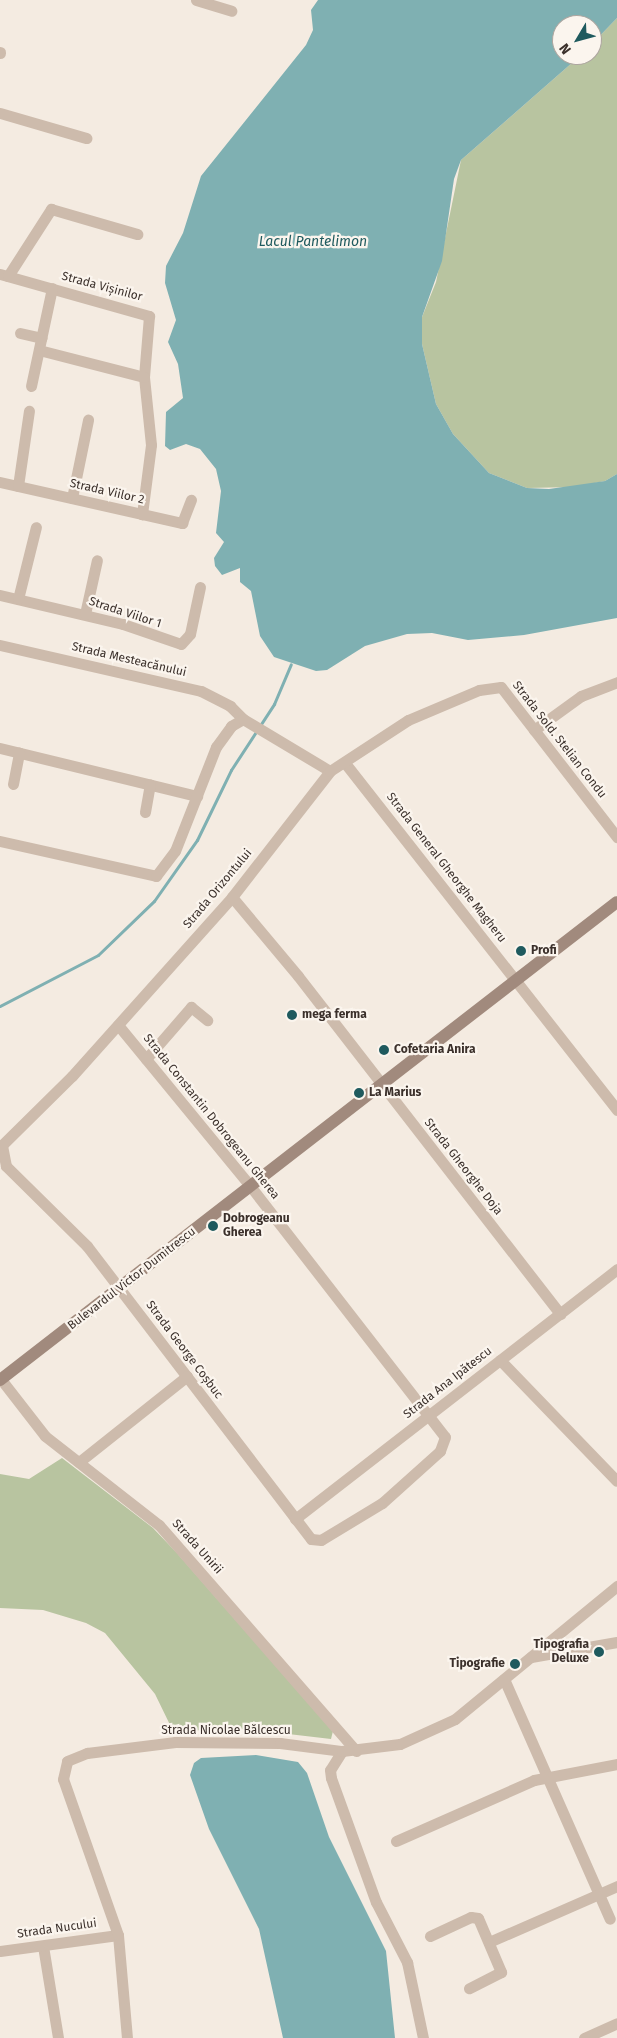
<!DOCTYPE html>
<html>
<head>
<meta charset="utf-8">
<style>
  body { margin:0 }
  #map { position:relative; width:617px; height:2038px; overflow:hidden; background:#f4ebe1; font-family:"Fira Sans",sans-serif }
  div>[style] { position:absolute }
  .green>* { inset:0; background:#b8c4a0 }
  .water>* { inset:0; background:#7fb0b2 }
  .stream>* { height:3px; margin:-1.5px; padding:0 1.5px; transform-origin:1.5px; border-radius:1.5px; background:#7fb0b2 }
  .street>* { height:11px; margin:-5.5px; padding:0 5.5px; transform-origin:5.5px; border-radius:5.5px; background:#cdbbac }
  .secondary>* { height:12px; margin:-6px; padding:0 6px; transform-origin:6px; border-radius:6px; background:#a18a7d }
  .dots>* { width:14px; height:14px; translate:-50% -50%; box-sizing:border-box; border:2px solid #fbf5ee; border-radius:50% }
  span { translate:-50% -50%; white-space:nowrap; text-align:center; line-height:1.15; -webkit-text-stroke:4.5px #fbf5ee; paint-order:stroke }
  .street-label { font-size:12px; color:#3b302b }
  .poi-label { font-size:12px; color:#3b302b; font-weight:700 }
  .left { translate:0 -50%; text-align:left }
  .right { translate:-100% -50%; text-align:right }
  .water-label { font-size:14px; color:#1f5a5e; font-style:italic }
  .north { position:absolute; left:552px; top:15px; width:50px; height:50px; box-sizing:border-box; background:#fbf5ee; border:1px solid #aea6a0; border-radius:50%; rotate:233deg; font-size:14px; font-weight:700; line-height:20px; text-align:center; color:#3b302b }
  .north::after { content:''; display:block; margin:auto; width:18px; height:22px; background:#1f5a5e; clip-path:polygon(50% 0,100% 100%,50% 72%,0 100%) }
</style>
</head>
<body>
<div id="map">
  <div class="green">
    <div style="clip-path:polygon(617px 18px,617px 474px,605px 481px,574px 487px,527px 488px,489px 473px,453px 434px,436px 404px,422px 344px,422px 317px,436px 282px,461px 160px,581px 55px,592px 55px,592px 44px)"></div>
    <div style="clip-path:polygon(62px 1458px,153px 1528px,176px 1552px,333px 1731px,331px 1739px,245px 1729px,173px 1731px,155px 1694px,105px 1633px,86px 1623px,43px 1610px,0 1608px,0 1474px,29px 1479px)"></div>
  </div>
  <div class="water">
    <div style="clip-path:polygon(318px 0,617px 0,617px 18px,592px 44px,592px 25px,562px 25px,562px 55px,581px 55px,461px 160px,454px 179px,442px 261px,422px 317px,422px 344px,436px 404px,453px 434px,489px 473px,527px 488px,549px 489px,605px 481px,617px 474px,617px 618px,524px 635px,468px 640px,432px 633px,407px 634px,365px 646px,327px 670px,316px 671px,274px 657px,260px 636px,251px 591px,240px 582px,240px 568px,222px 575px,215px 566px,214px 558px,224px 542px,216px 533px,221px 491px,216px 469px,200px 449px,186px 444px,170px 450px,165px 446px,166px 412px,183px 398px,178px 364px,168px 342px,176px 320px,165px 283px,166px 266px,183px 233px,201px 176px,306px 45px,313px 30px,311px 10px)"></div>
    <div style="clip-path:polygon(256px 1755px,298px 1762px,307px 1773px,329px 1837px,386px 1951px,395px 2038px,283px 2038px,259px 1929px,209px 1829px,190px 1775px,194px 1763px,201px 1758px)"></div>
  </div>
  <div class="stream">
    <div style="left:0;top:1006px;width:110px;rotate:-27.5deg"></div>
    <div style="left:98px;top:955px;width:78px;rotate:-44deg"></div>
    <div style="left:154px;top:901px;width:75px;rotate:-54.8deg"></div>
    <div style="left:197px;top:840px;width:78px;rotate:-64.1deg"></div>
    <div style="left:231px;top:770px;width:79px;rotate:-56.9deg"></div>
    <div style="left:274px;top:704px;width:43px;rotate:-67deg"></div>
  </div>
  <div class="street">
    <div style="left:196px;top:0;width:37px;rotate:17deg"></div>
    <div style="left:0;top:53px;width:1px;rotate:-90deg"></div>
    <div style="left:0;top:113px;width:90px;rotate:16.2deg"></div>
    <div style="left:0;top:274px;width:155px;rotate:15.7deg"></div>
    <div style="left:149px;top:316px;width:61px;rotate:94.7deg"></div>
    <div style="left:144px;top:377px;width:68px;rotate:84.1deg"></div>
    <div style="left:151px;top:445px;width:70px;rotate:97.4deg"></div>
    <div style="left:8px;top:276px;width:80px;rotate:-57.3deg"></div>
    <div style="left:51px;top:209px;width:90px;rotate:16.2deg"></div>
    <div style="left:20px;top:333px;width:22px;rotate:13deg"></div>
    <div style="left:39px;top:350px;width:108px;rotate:14.4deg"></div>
    <div style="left:31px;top:386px;width:100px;rotate:-77.9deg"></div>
    <div style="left:0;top:482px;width:187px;rotate:12.7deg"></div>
    <div style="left:182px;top:523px;width:25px;rotate:-69deg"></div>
    <div style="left:18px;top:486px;width:76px;rotate:-81.7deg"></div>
    <div style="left:72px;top:498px;width:80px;rotate:-78.4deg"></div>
    <div style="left:0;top:595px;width:126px;rotate:13.3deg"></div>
    <div style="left:123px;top:624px;width:61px;rotate:19deg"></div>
    <div style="left:181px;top:644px;width:13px;rotate:-48deg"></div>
    <div style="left:190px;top:634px;width:48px;rotate:-78deg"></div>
    <div style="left:18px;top:599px;width:74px;rotate:-76deg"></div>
    <div style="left:85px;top:614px;width:55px;rotate:-77.5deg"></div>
    <div style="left:0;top:645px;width:206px;rotate:12.9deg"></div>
    <div style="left:201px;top:691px;width:33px;rotate:27deg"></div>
    <div style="left:230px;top:706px;width:18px;rotate:45deg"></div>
    <div style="left:534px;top:730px;width:58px;rotate:-35.9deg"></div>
    <div style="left:581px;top:696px;width:39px;rotate:-21deg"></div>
    <div style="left:0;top:748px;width:203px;rotate:13.7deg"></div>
    <div style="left:345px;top:763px;width:441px;rotate:51.9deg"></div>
    <div style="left:13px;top:784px;width:32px;rotate:-79deg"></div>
    <div style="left:145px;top:812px;width:28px;rotate:-80deg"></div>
    <div style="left:0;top:841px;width:160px;rotate:12.6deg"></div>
    <div style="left:156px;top:876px;width:31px;rotate:-53deg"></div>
    <div style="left:175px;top:851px;width:112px;rotate:-68.5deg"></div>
    <div style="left:216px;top:747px;width:26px;rotate:-54deg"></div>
    <div style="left:231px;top:726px;width:14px;rotate:-30deg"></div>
    <div style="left:243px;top:719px;width:101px;rotate:30.9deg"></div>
    <div style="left:232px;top:897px;width:103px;rotate:50.1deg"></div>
    <div style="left:298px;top:976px;width:428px;rotate:52.2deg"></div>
    <div style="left:118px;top:1025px;width:210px;rotate:50.6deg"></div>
    <div style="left:251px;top:1187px;width:316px;rotate:52.2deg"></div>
    <div style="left:445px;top:1437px;width:15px;rotate:110deg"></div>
    <div style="left:440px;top:1451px;width:78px;rotate:138.1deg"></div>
    <div style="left:382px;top:1503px;width:71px;rotate:148.8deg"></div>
    <div style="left:321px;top:1540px;width:10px;rotate:-174deg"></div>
    <div style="left:311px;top:1539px;width:369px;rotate:-127.4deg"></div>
    <div style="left:87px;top:1246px;width:114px;rotate:-135.4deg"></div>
    <div style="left:6px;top:1166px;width:21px;rotate:-101deg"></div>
    <div style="left:2px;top:1145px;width:98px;rotate:-44.6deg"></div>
    <div style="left:72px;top:1076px;width:240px;rotate:-48.2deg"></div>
    <div style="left:232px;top:897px;width:160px;rotate:-52.1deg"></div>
    <div style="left:330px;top:771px;width:93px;rotate:-33.2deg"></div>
    <div style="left:408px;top:720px;width:77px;rotate:-22.9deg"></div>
    <div style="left:479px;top:690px;width:22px;rotate:-8deg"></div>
    <div style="left:501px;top:687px;width:190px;rotate:52.3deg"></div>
    <div style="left:146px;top:1059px;width:69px;rotate:-49.1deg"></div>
    <div style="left:191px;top:1007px;width:21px;rotate:39deg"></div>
    <div style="left:500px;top:1360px;width:168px;rotate:46deg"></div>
    <div style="left:0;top:1378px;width:73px;rotate:52.2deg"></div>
    <div style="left:45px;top:1436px;width:145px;rotate:38deg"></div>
    <div style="left:159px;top:1525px;width:300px;rotate:48.9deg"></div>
    <div style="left:79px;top:1462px;width:138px;rotate:-38.5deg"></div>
    <div style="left:295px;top:1519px;width:408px;rotate:-37.8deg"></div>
    <div style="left:531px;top:1657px;width:87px;rotate:-9.9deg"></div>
    <div style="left:504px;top:1679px;width:262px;rotate:66.2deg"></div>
    <div style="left:342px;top:1751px;width:22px;rotate:122deg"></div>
    <div style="left:330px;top:1770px;width:8px;rotate:83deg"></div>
    <div style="left:331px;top:1778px;width:132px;rotate:70.1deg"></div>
    <div style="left:376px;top:1902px;width:68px;rotate:62.7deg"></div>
    <div style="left:407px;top:1962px;width:78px;rotate:78.1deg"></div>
    <div style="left:396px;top:1841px;width:151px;rotate:-23.8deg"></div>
    <div style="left:534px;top:1780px;width:85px;rotate:-10.9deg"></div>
    <div style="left:430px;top:1936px;width:45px;rotate:-24.9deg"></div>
    <div style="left:471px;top:1917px;width:7px;rotate:8deg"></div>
    <div style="left:478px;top:1918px;width:59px;rotate:66.9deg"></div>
    <div style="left:501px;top:1972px;width:36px;rotate:153deg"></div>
    <div style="left:489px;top:1942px;width:140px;rotate:-23.6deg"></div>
    <div style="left:43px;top:1946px;width:93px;rotate:80.7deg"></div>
    <div style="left:0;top:1951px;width:119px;rotate:-7.7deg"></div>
    <div style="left:127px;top:2038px;width:103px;rotate:-95deg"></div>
    <div style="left:118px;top:1935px;width:165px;rotate:-109.4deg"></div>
    <div style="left:63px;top:1779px;width:18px;rotate:-77deg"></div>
    <div style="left:67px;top:1761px;width:22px;rotate:-22deg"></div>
    <div style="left:87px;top:1753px;width:89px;rotate:-7.1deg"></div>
    <div style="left:175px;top:1742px;width:105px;rotate:0.5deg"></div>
    <div style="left:280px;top:1743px;width:63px;rotate:7.4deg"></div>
    <div style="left:342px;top:1751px;width:58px;rotate:-6.9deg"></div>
    <div style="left:400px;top:1744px;width:60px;rotate:-24.4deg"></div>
    <div style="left:455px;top:1719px;width:210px;rotate:-39.4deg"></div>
    <div style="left:584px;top:2038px;width:36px;rotate:-24deg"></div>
  </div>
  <div class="secondary">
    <div style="left:0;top:1380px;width:780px;rotate:-37.77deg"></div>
  </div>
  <div class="dots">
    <div style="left:521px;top:951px;background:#1f5a5e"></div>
    <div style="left:292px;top:1015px;background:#1f5a5e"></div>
    <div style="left:384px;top:1050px;background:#1f5a5e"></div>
    <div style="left:359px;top:1093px;background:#1f5a5e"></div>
    <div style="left:213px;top:1226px;background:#1f5a5e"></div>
    <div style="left:599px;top:1652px;background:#1f5a5e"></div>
    <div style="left:515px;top:1664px;background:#1f5a5e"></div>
  </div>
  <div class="street-label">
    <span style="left:102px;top:287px;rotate:15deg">Strada Vișinilor</span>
    <span style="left:107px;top:492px;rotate:13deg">Strada Viilor 2</span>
    <span style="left:125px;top:613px;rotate:18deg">Strada Viilor 1</span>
    <span style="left:129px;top:660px;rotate:13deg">Strada Mesteacănului</span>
    <span style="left:559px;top:740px;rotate:52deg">Strada Sold. Stelian Condu</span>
    <span style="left:446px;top:868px;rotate:52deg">Strada General Gheorghe Magheru</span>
    <span style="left:218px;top:889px;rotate:-50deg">Strada Orizontului</span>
    <span style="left:211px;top:1117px;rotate:51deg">Strada Constantin Dobrogeanu Gherea</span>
    <span style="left:463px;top:1167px;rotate:52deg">Strada Gheorghe Doja</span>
    <span style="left:132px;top:1279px;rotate:-38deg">Bulevardul Victor Dumitrescu</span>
    <span style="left:184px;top:1350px;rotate:53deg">Strada George Coșbuc</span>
    <span style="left:448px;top:1383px;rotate:-38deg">Strada Ana Ipătescu</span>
    <span style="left:197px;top:1547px;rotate:48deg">Strada Unirii</span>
    <span style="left:226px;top:1731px">Strada Nicolae Bălcescu</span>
    <span style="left:57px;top:1929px;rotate:-8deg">Strada Nucului</span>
  </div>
  <div class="poi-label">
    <span class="left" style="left:531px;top:951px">Profi</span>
    <span class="left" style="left:302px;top:1015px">mega ferma</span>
    <span class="left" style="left:394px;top:1050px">Cofetaria Anira</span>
    <span class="left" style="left:369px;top:1093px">La Marius</span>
    <span class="left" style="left:223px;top:1226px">Dobrogeanu<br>Gherea</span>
    <span class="right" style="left:589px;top:1652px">Tipografia<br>Deluxe</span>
    <span class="right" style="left:505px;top:1664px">Tipografie</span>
  </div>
  <div class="water-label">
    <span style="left:313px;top:242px">Lacul Pantelimon</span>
  </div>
  <div class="north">N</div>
</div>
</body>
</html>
